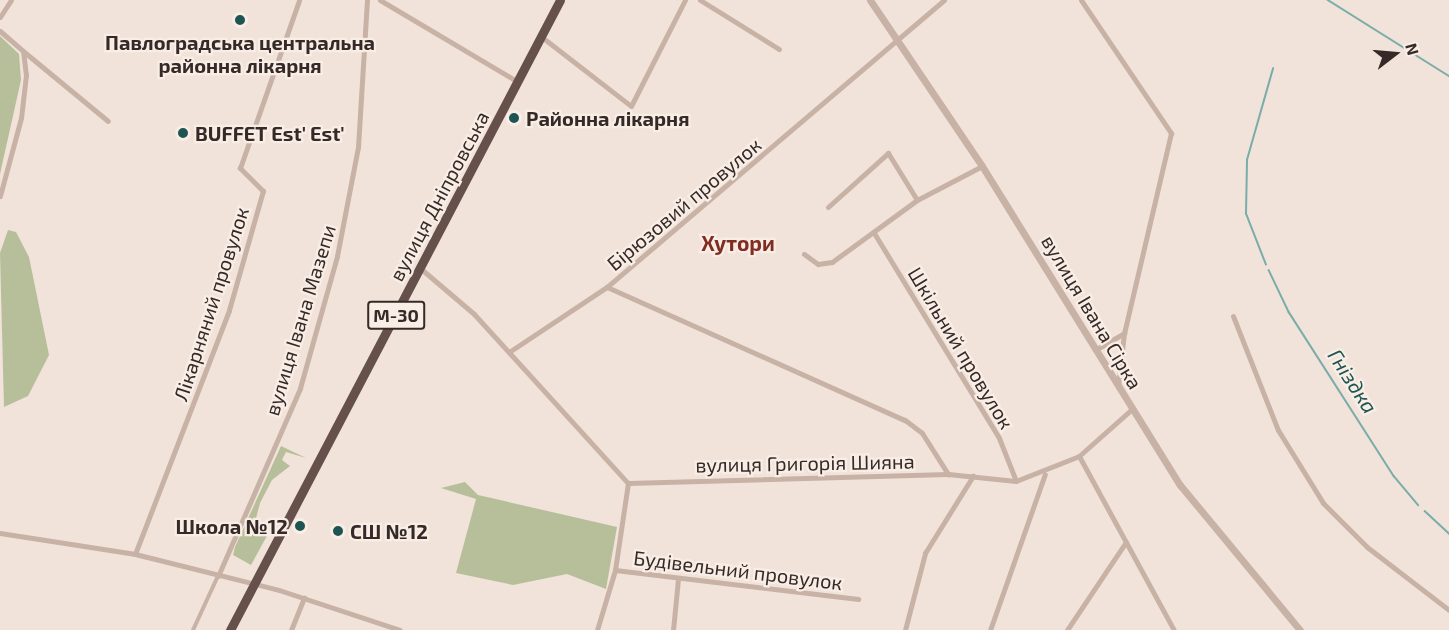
<!DOCTYPE html>
<html>
<head>
<meta charset="utf-8">
<style>
  body { margin:0 }
  #map { position:relative; width:1449px; height:630px; overflow:hidden; background:#f1e3da; font-family:"Exo 2",sans-serif }
  div>[style] { position:absolute }
  .green>* { inset:0; background:#b7bf9a }
  .stream>* { height:1.5px; margin:-0.75px; padding:0 0.75px; transform-origin:0.75px; border-radius:0.75px; background:#7aada9 }
  .pedestrian>* { height:4px; margin:-2px; padding:0 2px; transform-origin:2px; border-radius:2px; background:#c8b2a6 }
  .minor>* { height:5px; margin:-2.5px; padding:0 2.5px; transform-origin:2.5px; border-radius:2.5px; background:#c8b2a6 }
  .tertiary>* { height:7px; margin:-3.5px; padding:0 3.5px; transform-origin:3.5px; border-radius:3.5px; background:#c8b2a6 }
  .trunk>* { height:9px; margin:-4.5px; padding:0 4.5px; transform-origin:4.5px; border-radius:4.5px; background:#66504b }
  .dots>* { width:16px; height:16px; translate:-50% -50%; box-sizing:border-box; border:3px solid #f9eee6; border-radius:50% }
  span { translate:-50% -50%; white-space:nowrap; text-align:center; line-height:1.15; -webkit-text-stroke:4.5px #f9eee6; paint-order:stroke }
  .shield-label span { padding:2px 4px; background:#f9eee6; border:2px solid; border-radius:4px; -webkit-text-stroke-width:0 }
  .shield-label { font-size:18px; color:#352a27; font-weight:700 }
  .poi-label { font-size:20px; color:#352a27; font-weight:700 }
  .left { translate:0 -50%; text-align:left }
  .right { translate:-100% -50%; text-align:right }
  .street-label { font-size:20px; color:#352a27 }
  .neighbourhood-label { font-size:21px; color:#812d22; font-weight:700 }
  .water-label { font-size:21px; color:#1e5552; font-style:italic }
  .north { position:absolute; left:1365px; top:24px; width:60px; height:60px; -webkit-text-stroke:4px #f9eee6; paint-order:stroke; rotate:74deg; font-size:16px; font-weight:700; line-height:24px; text-align:center; color:#352a27 }
  .north::after { content:''; display:block; margin:auto; width:21px; height:27px; background:#352a27; clip-path:polygon(50% 0,100% 100%,50% 72%,0 100%) }
</style>
</head>
<body>
<div id="map">
  <div class="green">
    <div style="clip-path:polygon(0 36px,19px 54px,21px 80px,0 174px)"></div>
    <div style="clip-path:polygon(8px 230px,16px 232px,29px 257px,49px 355px,28px 396px,4px 407px,0 253px)"></div>
    <div style="clip-path:polygon(281px 446px,306px 458px,286px 452px,282px 460px,290px 466px,272px 480px,260px 503px,254px 526px,268px 534px,251px 565px,233px 555px,235px 547px)"></div>
    <div style="clip-path:polygon(465px 482px,478px 495px,617px 527px,606px 589px,567px 574px,513px 585px,456px 573px,476px 499px,441px 488px)"></div>
  </div>
  <div class="stream">
    <div style="left:1328px;top:0;width:143px;rotate:32.1deg"></div>
    <div style="left:1266px;top:265px;width:55px;rotate:-111.4deg"></div>
    <div style="left:1246px;top:214px;width:54px;rotate:-88.9deg"></div>
    <div style="left:1247px;top:160px;width:95px;rotate:-74.1deg"></div>
    <div style="left:1269px;top:270px;width:47px;rotate:64.5deg"></div>
    <div style="left:1289px;top:312px;width:195px;rotate:57.4deg"></div>
    <div style="left:1394px;top:476px;width:38px;rotate:50deg"></div>
    <div style="left:1425px;top:511px;width:33px;rotate:43deg"></div>
  </div>
  <div class="pedestrian">
    <div style="left:193px;top:630px;width:60px;rotate:-65.2deg"></div>
  </div>
  <div class="minor">
    <div style="left:380px;top:0;width:161px;rotate:30.7deg"></div>
    <div style="left:700px;top:0;width:93px;rotate:31.8deg"></div>
    <div style="left:944px;top:0;width:443px;rotate:139.6deg"></div>
    <div style="left:607px;top:287px;width:326px;rotate:24.1deg"></div>
    <div style="left:905px;top:420px;width:21px;rotate:37deg"></div>
    <div style="left:922px;top:433px;width:49px;rotate:57.6deg"></div>
    <div style="left:1081px;top:0;width:161px;rotate:55.9deg"></div>
    <div style="left:1171px;top:133px;width:205px;rotate:103.2deg"></div>
    <div style="left:1124px;top:333px;width:54px;rotate:96.3deg"></div>
    <div style="left:0;top:17px;width:20px;rotate:-57deg"></div>
    <div style="left:0;top:31px;width:30px;rotate:41deg"></div>
    <div style="left:23px;top:51px;width:24px;rotate:83deg"></div>
    <div style="left:26px;top:75px;width:43px;rotate:96.6deg"></div>
    <div style="left:21px;top:118px;width:81px;rotate:105.1deg"></div>
    <div style="left:543px;top:38px;width:111px;rotate:37.7deg"></div>
    <div style="left:631px;top:106px;width:119px;rotate:-63deg"></div>
    <div style="left:23px;top:51px;width:110px;rotate:39.5deg"></div>
    <div style="left:828px;top:207px;width:81px;rotate:-42deg"></div>
    <div style="left:888px;top:153px;width:55px;rotate:58.3deg"></div>
    <div style="left:874px;top:233px;width:240px;rotate:58.6deg"></div>
    <div style="left:999px;top:438px;width:46px;rotate:68.4deg"></div>
    <div style="left:804px;top:254px;width:17px;rotate:36deg"></div>
    <div style="left:818px;top:264px;width:14px;rotate:-8deg"></div>
    <div style="left:832px;top:262px;width:105px;rotate:-36.1deg"></div>
    <div style="left:917px;top:200px;width:73px;rotate:-27.6deg"></div>
    <div style="left:420px;top:268px;width:71px;rotate:40.4deg"></div>
    <div style="left:474px;top:314px;width:229px;rotate:47.7deg"></div>
    <div style="left:628px;top:483px;width:320px;rotate:-1.6deg"></div>
    <div style="left:948px;top:474px;width:68px;rotate:5.9deg"></div>
    <div style="left:1016px;top:481px;width:68px;rotate:-21.6deg"></div>
    <div style="left:1079px;top:456px;width:198px;rotate:61.4deg"></div>
    <div style="left:1233px;top:316px;width:123px;rotate:68.5deg"></div>
    <div style="left:1278px;top:430px;width:86px;rotate:58.3deg"></div>
    <div style="left:1323px;top:503px;width:62px;rotate:45deg"></div>
    <div style="left:1367px;top:547px;width:103px;rotate:37.5deg"></div>
    <div style="left:1095px;top:350px;width:34px;rotate:-30deg"></div>
    <div style="left:509px;top:352px;width:118px;rotate:-33.6deg"></div>
    <div style="left:1079px;top:456px;width:71px;rotate:-41.6deg"></div>
    <div style="left:0;top:533px;width:137px;rotate:8.8deg"></div>
    <div style="left:135px;top:554px;width:148px;rotate:14deg"></div>
    <div style="left:279px;top:590px;width:127px;rotate:18.3deg"></div>
    <div style="left:135px;top:554px;width:261px;rotate:-68.9deg"></div>
    <div style="left:229px;top:310px;width:124px;rotate:-74.1deg"></div>
    <div style="left:263px;top:191px;width:33px;rotate:-135deg"></div>
    <div style="left:240px;top:168px;width:178px;rotate:-70.6deg"></div>
    <div style="left:615px;top:570px;width:245px;rotate:6.8deg"></div>
    <div style="left:218px;top:576px;width:205px;rotate:-66.4deg"></div>
    <div style="left:300px;top:388px;width:137px;rotate:-74.3deg"></div>
    <div style="left:337px;top:256px;width:111px;rotate:-79.1deg"></div>
    <div style="left:358px;top:147px;width:147px;rotate:-86.5deg"></div>
    <div style="left:291px;top:630px;width:35px;rotate:-68deg"></div>
    <div style="left:597px;top:630px;width:63px;rotate:-73.3deg"></div>
    <div style="left:615px;top:570px;width:88px;rotate:-81.5deg"></div>
    <div style="left:673px;top:630px;width:51px;rotate:-84.4deg"></div>
    <div style="left:905px;top:630px;width:80px;rotate:-75.4deg"></div>
    <div style="left:925px;top:553px;width:91px;rotate:-58.1deg"></div>
    <div style="left:990px;top:630px;width:165px;rotate:-70.6deg"></div>
    <div style="left:1067px;top:630px;width:106px;rotate:-56.2deg"></div>
  </div>
  <div class="tertiary">
    <div style="left:870px;top:0;width:200px;rotate:56deg"></div>
    <div style="left:982px;top:166px;width:375px;rotate:58.2deg"></div>
    <div style="left:1180px;top:485px;width:188px;rotate:50.4deg"></div>
  </div>
  <div class="trunk">
    <div style="left:230px;top:630px;width:711px;rotate:-62.35deg"></div>
  </div>
  <div class="dots">
    <div style="left:240px;top:20px;background:#1e5552"></div>
    <div style="left:514px;top:118px;background:#1e5552"></div>
    <div style="left:183px;top:133px;background:#1e5552"></div>
    <div style="left:300px;top:526px;background:#1e5552"></div>
    <div style="left:338px;top:531px;background:#1e5552"></div>
  </div>
  <div class="shield-label">
    <span style="left:396px;top:315px">М-30</span>
  </div>
  <div class="poi-label">
    <span style="left:240px;top:54px">Павлоградська центральна<br>районна лікарня</span>
    <span class="left" style="left:526px;top:118px">Районна лікарня</span>
    <span class="left" style="left:195px;top:133px">BUFFET Est' Est'</span>
    <span class="right" style="left:288px;top:526px">Школа №12</span>
    <span class="left" style="left:350px;top:531px">СШ №12</span>
  </div>
  <div class="street-label">
    <span style="left:439px;top:196px;rotate:-62deg">вулиця Дніпровська</span>
    <span style="left:684px;top:204px;rotate:-40deg">Бірюзовий провулок</span>
    <span style="left:211px;top:304px;rotate:-72deg">Лікарняний провулок</span>
    <span style="left:1092px;top:312px;rotate:59deg">вулиця Івана Сірка</span>
    <span style="left:300px;top:320px;rotate:-73deg">вулиця Івана Мазепи</span>
    <span style="left:961px;top:348px;rotate:59deg">Шкільний провулок</span>
    <span style="left:805px;top:463px;rotate:-1deg">вулиця Григорія Шияна</span>
    <span style="left:738px;top:570px;rotate:7deg">Будівельний провулок</span>
  </div>
  <div class="neighbourhood-label">
    <span style="left:738px;top:243px">Хутори</span>
  </div>
  <div class="water-label">
    <span style="left:1353px;top:381px;rotate:57deg">Гніздка</span>
  </div>
  <div class="north">N</div>
</div>
</body>
</html>
